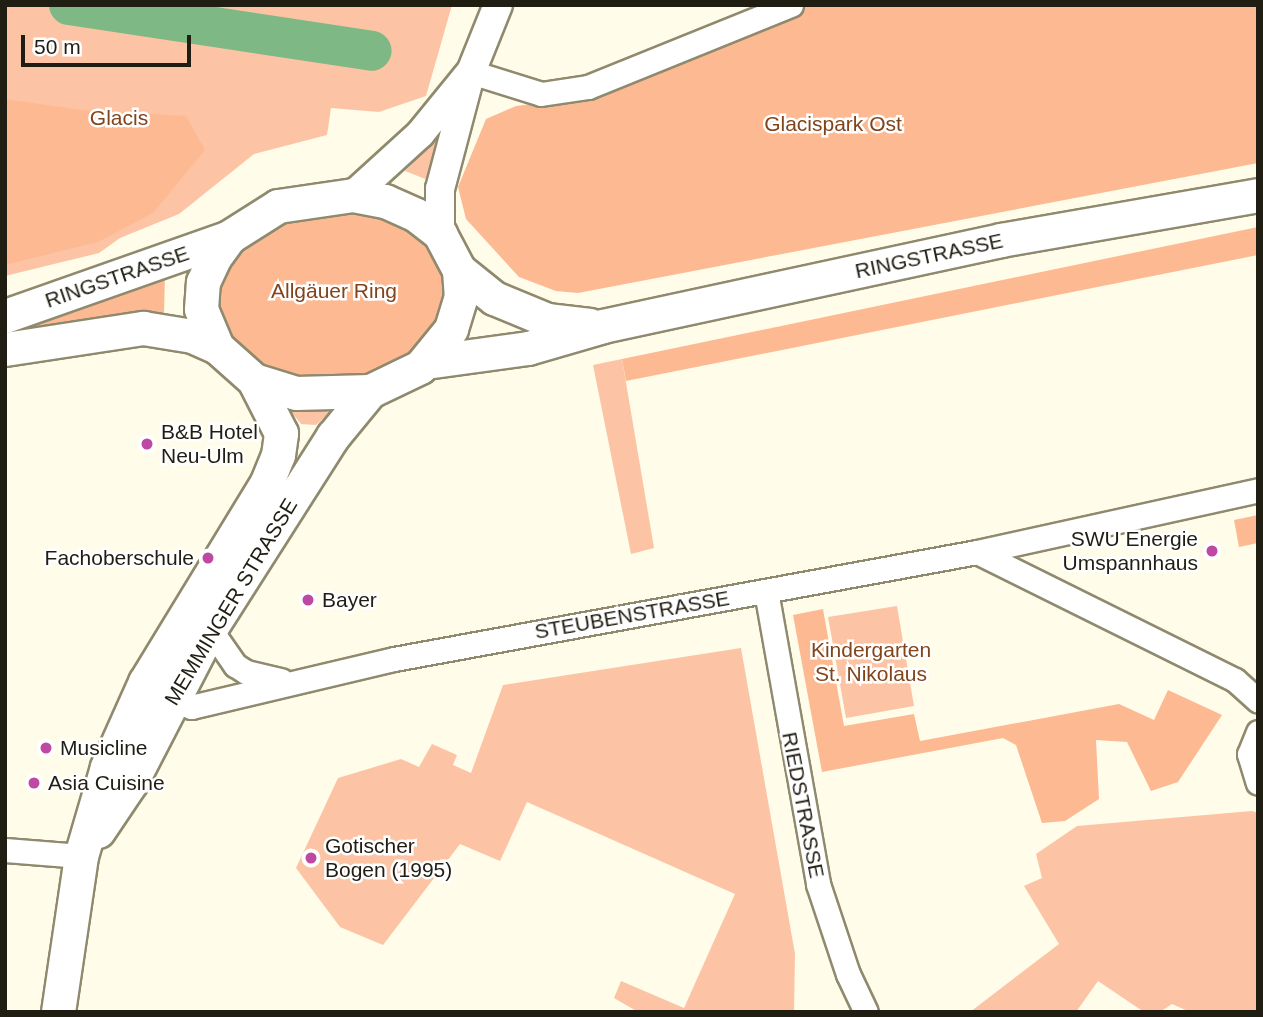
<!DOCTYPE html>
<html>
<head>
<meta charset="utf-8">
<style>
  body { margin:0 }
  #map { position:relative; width:1263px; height:1017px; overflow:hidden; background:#fffce9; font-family:Arial,sans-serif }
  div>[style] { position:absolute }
  .green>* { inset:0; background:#fcc4a4 }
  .forest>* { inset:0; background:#fdb992 }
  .river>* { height:40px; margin:-20px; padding:0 20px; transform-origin:20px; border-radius:20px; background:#7db885 }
  .roads { filter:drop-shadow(2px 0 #8f8a6e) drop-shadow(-2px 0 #8f8a6e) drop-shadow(0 2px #8f8a6e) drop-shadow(0 -2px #8f8a6e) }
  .minor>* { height:23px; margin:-11.5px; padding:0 11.5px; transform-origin:11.5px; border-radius:11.5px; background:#fff }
  .tertiary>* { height:28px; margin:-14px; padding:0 14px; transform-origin:14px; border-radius:14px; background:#fff }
  .secondary>* { height:33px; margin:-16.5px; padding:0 16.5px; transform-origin:16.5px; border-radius:16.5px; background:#fff }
  .dots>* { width:19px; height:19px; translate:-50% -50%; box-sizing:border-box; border:4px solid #fff; border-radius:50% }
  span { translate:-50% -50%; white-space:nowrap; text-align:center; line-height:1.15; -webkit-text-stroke:5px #fff; paint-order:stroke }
  .park-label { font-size:21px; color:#82441b }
  .street-label { font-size:21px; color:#201e13 }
  .poi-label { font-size:21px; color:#201e13 }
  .left { translate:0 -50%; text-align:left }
  .right { translate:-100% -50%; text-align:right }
  .frame { position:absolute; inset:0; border:7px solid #201e13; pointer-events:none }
  .scale { position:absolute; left:21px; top:35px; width:170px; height:32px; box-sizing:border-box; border:4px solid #201e13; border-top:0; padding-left:9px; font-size:21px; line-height:24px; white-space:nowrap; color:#201e13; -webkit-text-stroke:5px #fff; paint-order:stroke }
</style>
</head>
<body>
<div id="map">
  <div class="green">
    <div style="clip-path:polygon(5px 5px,452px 5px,426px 96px,379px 112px,331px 108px,327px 135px,254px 154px,179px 214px,120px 238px,99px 253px,5px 276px)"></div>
    <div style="clip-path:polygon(446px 122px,433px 182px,405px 171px,430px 144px)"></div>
    <div style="clip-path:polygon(622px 359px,654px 548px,631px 554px,593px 365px)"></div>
    <div style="clip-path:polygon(277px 394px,340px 403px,316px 425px,301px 424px)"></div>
    <div style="clip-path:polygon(897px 606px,914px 706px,846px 718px,828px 617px)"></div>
    <div style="clip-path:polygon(741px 648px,795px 954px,794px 1012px,638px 1012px,614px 998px,621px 981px,684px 1008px,735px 894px,527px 802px,500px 861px,460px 844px,383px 945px,340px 927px,296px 868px,338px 778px,401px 759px,419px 767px,432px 744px,457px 755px,453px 765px,471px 773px,503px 685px)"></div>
    <div style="clip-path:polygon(1252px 811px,1258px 813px,1258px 1012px,1190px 1012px,1172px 1004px,1160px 1012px,1144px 1012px,1098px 981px,1076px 1012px,970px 1012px,1059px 944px,1024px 886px,1042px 878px,1036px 854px,1077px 826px)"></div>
  </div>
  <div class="forest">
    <div style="clip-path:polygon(800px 5px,1258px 5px,1258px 163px,578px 293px,556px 291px,519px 277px,466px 219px,458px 187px,486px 119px,516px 106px,601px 96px)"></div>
    <div style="clip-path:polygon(5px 99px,81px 110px,186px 116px,205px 150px,153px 213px,98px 242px,5px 265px)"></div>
    <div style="clip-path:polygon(366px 202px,425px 232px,452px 287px,428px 346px,375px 376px,279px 380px,237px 357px,218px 320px,219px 280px,235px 248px,291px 208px)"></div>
    <div style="clip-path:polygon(1258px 227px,1258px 255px,626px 381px,622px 359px)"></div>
    <div style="clip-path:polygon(165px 273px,164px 313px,131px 313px,5px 341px,5px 329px)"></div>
    <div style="clip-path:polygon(1258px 515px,1258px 543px,1239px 547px,1234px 520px)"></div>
    <div style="clip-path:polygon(823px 609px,844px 726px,914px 714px,920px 741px,1119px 704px,1154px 720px,1168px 690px,1222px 715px,1178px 782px,1151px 791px,1127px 742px,1096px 740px,1099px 799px,1065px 821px,1042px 823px,1016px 745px,1003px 738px,822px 772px,793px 615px)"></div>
  </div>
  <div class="river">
    <div style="left:69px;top:5px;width:306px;rotate:8.6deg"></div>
  </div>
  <div class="roads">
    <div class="minor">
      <div style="left:471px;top:72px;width:73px;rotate:17.4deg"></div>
      <div style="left:541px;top:94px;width:48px;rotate:-8.5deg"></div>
      <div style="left:588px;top:87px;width:219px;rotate:-22deg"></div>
      <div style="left:977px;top:552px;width:288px;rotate:26.4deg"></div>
      <div style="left:1235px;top:680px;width:31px;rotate:42deg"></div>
      <div style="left:766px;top:591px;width:298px;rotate:79.9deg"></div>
      <div style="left:818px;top:884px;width:95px;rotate:71.6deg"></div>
      <div style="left:848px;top:974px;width:42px;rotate:64.7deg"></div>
      <div style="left:210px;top:629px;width:44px;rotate:55.2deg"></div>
      <div style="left:235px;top:665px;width:13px;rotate:32deg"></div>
      <div style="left:246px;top:672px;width:36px;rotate:13deg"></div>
      <div style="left:163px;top:692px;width:32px;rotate:28deg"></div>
      <div style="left:191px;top:707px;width:209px;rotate:-13.3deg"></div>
      <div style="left:394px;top:659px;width:593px;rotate:-10.4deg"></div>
      <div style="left:977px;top:552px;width:288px;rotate:-12.4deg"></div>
      <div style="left:1258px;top:732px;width:24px;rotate:112deg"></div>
      <div style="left:1249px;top:754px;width:30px;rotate:73deg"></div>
      <div style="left:5px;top:850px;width:76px;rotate:4.5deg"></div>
    </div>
    <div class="tertiary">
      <div style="left:353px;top:195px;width:91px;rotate:-42.3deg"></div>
      <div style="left:420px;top:134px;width:77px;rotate:-50.8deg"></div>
      <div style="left:440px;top:234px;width:45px;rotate:-90deg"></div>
      <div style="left:440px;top:189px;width:121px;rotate:-75.2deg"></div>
      <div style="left:471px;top:72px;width:72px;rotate:-68.1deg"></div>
    </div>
    <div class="secondary">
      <div style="left:353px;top:195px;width:33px;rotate:11deg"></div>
      <div style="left:385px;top:201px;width:34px;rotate:24deg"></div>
      <div style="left:416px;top:215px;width:31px;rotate:38deg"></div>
      <div style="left:440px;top:234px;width:41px;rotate:62.2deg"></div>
      <div style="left:459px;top:270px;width:26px;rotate:86deg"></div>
      <div style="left:461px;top:296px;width:34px;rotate:107deg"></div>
      <div style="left:451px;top:329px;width:49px;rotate:129.2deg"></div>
      <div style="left:420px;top:367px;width:55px;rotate:154.4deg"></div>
      <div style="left:370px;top:391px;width:74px;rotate:178.5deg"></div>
      <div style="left:296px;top:393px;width:44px;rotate:-162.8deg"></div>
      <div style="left:254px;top:380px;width:50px;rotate:-138.3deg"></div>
      <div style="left:217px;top:347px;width:41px;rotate:-112.8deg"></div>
      <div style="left:201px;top:309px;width:27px;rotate:-86deg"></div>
      <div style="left:203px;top:282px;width:26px;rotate:-65deg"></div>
      <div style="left:214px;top:258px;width:26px;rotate:-54deg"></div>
      <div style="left:229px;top:237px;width:58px;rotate:-32.3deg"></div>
      <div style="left:278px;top:206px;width:76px;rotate:-8.3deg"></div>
      <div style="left:459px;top:270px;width:45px;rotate:38.7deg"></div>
      <div style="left:494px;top:298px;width:57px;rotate:22.5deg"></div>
      <div style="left:547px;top:320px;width:43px;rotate:6.6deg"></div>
      <div style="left:5px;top:316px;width:238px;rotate:-19.4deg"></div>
      <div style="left:5px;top:349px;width:140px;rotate:-8.7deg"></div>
      <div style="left:143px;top:328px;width:50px;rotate:9.3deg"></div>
      <div style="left:192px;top:336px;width:27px;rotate:24deg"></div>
      <div style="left:426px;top:362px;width:103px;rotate:-7.8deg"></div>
      <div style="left:528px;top:348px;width:78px;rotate:-16.3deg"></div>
      <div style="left:603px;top:326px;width:407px;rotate:-12.2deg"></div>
      <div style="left:1001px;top:240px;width:261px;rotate:-9.9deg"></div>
      <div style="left:98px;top:831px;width:59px;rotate:-56deg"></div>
      <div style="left:131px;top:782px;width:172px;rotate:-62.7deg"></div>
      <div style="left:210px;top:629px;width:229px;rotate:-57.5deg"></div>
      <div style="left:333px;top:436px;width:58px;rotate:-50.6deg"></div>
      <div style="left:58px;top:1012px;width:158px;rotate:-81.6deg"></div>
      <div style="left:81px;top:856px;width:93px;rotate:-73.7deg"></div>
      <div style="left:107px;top:767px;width:93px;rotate:-65.9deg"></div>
      <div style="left:145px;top:682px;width:234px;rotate:-58.6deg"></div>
      <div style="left:267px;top:482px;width:29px;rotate:-68deg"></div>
      <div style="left:278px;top:455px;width:22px;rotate:-82deg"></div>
      <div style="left:281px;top:433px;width:59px;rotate:-117deg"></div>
    </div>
  </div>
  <div class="dots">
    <div style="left:147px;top:444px;background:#bd49a3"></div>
    <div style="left:1212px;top:551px;background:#bd49a3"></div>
    <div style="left:208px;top:558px;background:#bd49a3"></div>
    <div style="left:308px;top:600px;background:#bd49a3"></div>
    <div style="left:46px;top:748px;background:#bd49a3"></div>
    <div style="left:34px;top:783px;background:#bd49a3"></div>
    <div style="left:311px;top:858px;background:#bd49a3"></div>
  </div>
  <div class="park-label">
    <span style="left:119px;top:118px">Glacis</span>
    <span style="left:833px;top:124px">Glacispark Ost</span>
    <span style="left:334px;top:291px">Allgäuer Ring</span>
    <span style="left:871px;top:662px">Kindergarten<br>St. Nikolaus</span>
  </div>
  <div class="street-label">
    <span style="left:929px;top:256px;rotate:-12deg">RINGSTRASSE</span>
    <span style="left:117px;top:277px;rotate:-19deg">RINGSTRASSE</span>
    <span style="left:231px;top:602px;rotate:-59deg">MEMMINGER STRASSE</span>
    <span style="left:632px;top:615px;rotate:-10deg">STEUBENSTRASSE</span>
    <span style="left:803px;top:805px;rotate:79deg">RIEDSTRASSE</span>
  </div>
  <div class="poi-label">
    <span class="left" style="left:161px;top:444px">B&amp;B Hotel<br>Neu-Ulm</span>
    <span class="right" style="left:1198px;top:551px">SWU Energie<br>Umspannhaus</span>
    <span class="right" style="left:194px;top:558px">Fachoberschule</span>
    <span class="left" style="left:322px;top:600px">Bayer</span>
    <span class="left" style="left:60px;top:748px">Musicline</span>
    <span class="left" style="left:48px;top:783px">Asia Cuisine</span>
    <span class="left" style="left:325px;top:858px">Gotischer<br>Bogen (1995)</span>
  </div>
  <div class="frame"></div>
  <div class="scale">50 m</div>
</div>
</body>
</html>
